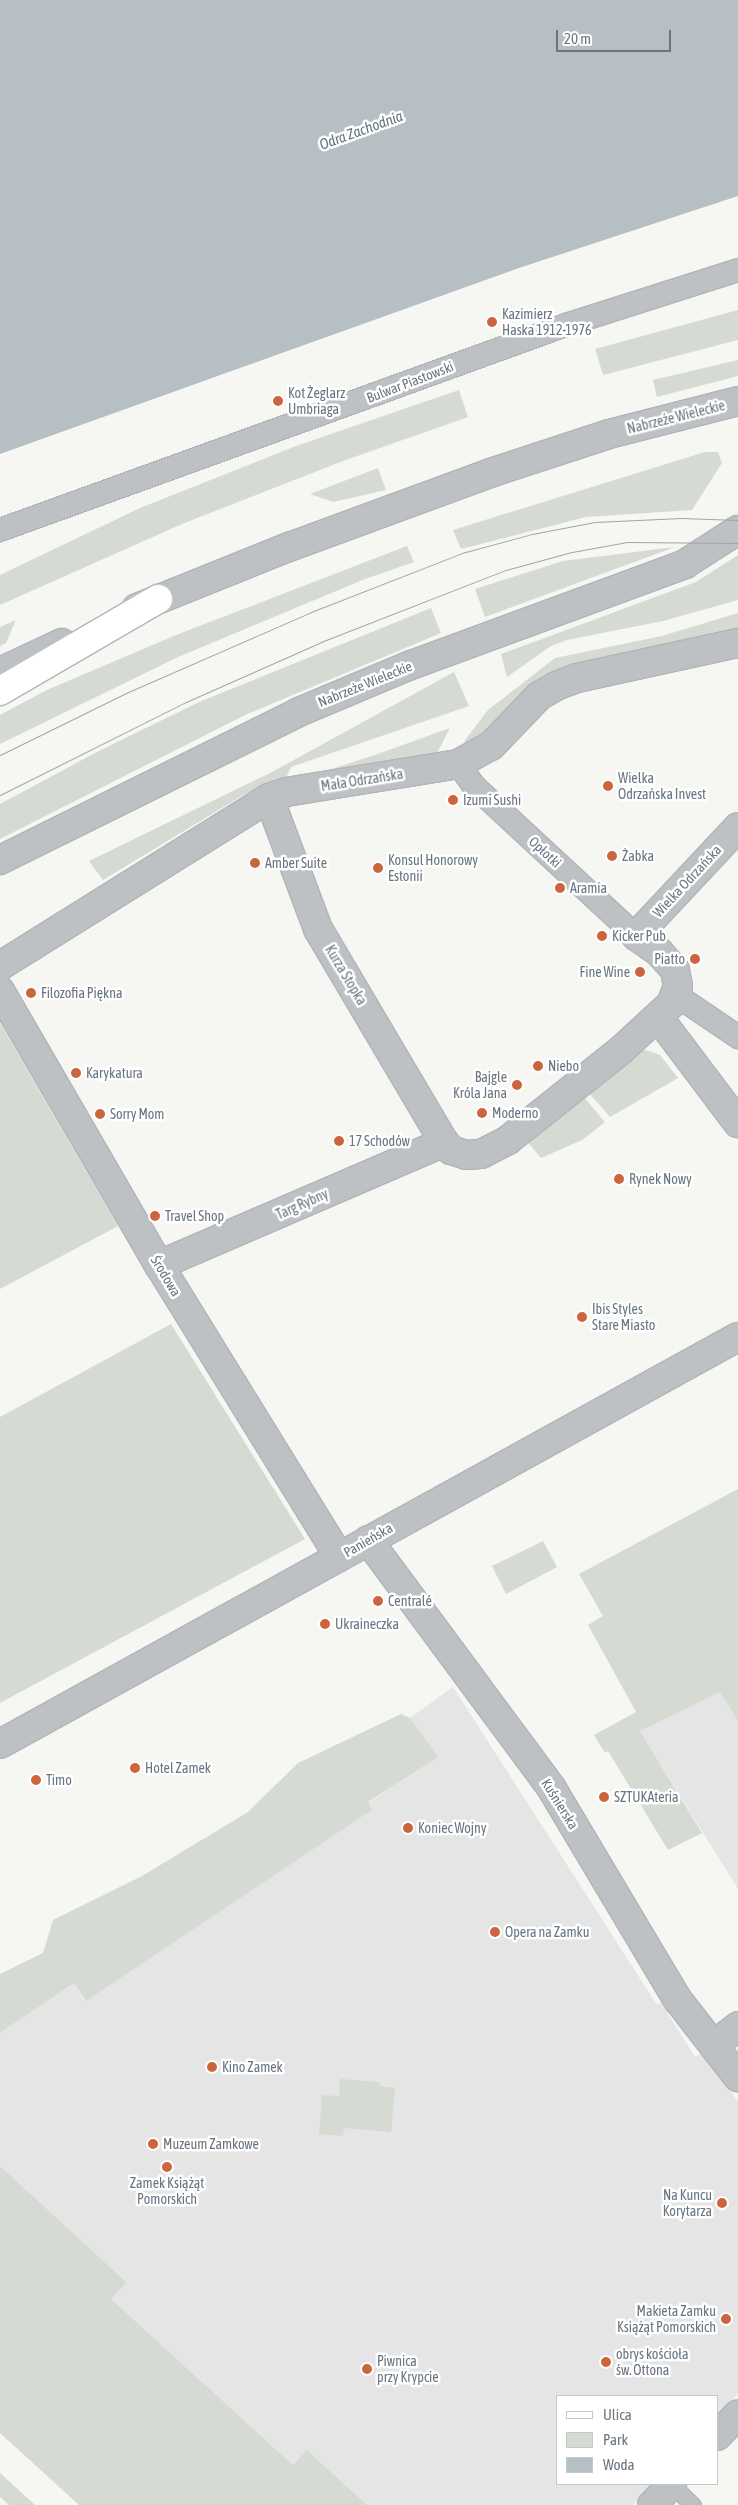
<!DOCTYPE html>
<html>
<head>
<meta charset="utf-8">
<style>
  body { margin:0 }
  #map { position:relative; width:738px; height:2505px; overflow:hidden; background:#f6f6f3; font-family:"Asap Condensed",sans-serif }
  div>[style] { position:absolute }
  .built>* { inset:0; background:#e4e5e4 }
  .green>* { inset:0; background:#d5dad3 }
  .water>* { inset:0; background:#b6bfc4 }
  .roads { filter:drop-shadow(1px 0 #b1b5b9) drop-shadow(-1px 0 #b1b5b9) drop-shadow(0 1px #b1b5b9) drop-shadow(0 -1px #b1b5b9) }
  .service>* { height:15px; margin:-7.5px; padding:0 7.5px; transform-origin:7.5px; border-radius:7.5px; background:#bec1c4 }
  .pedestrian>* { height:22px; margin:-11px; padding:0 11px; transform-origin:11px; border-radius:11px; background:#bec1c4 }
  .minor>* { height:28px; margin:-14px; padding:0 14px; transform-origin:14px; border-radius:14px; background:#bec1c4 }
  .tertiary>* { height:28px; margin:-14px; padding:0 14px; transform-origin:14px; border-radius:14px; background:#bec1c4 }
  .secondary>* { height:28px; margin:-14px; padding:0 14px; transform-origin:14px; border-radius:14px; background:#fff }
  .tram>* { height:1px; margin:-0.5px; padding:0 0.5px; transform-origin:0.5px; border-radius:0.5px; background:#a0a5aa }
  .dots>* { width:14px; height:14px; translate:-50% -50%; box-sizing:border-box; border:2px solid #fff; border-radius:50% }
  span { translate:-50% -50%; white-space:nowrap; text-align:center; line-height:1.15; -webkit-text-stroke:5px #fff; paint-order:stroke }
  .poi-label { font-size:14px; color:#697580 }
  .left { translate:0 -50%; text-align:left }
  .right { translate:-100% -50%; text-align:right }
  .street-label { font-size:14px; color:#697580 }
  .water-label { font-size:15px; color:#65757d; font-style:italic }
  .legend { position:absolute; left:556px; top:2395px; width:162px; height:90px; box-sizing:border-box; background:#fff; border:1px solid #c3c8cc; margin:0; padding:6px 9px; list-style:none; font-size:15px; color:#697580 }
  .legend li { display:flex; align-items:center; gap:10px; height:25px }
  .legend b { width:25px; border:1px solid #c3c8cc }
  .scale { position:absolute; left:556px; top:30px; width:115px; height:22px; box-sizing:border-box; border:2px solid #697580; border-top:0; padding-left:6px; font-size:15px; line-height:18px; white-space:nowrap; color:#697580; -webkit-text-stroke:4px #fff; paint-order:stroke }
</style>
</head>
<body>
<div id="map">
  <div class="built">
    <div style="clip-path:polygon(738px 1601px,738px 1889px,640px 1731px,719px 1692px)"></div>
    <div style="clip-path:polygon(453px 1687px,657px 2005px,661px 2003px,695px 2057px,702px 2053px,738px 2102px,738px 2394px,717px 2417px,717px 2396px,557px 2396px,557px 2484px,653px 2484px,633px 2505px,367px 2505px,307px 2450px,293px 2465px,111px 2299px,125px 2282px,0 2166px,0 2033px,74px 1983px,85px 2001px,372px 1810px,368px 1803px,437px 1757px,410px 1718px)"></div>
  </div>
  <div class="green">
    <div style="clip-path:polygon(738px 310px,738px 340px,603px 375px,595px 349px)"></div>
    <div style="clip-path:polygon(738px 360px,738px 376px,657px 397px,653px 380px)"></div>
    <div style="clip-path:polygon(459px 390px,468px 417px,343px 461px,182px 524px,0 605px,0 575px,140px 508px,296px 446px)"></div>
    <div style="clip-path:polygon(705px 452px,718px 452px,722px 463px,692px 510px,586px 517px,461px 549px,453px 530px)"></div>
    <div style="clip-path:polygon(378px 468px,386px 490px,333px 502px,310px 494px)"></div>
    <div style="clip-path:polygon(407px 546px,414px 562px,365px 579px,178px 657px,0 744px,0 715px,47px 690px,176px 635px)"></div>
    <div style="clip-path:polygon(675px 547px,485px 617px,475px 589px,563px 561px)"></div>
    <div style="clip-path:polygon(738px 555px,738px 600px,663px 621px,567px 640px,551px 646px,507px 677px,501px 654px,696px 582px)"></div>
    <div style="clip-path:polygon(431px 608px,441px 633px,245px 715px,0 839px,0 804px,95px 753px,199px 702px)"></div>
    <div style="clip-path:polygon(738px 613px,738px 631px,571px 665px,547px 677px,476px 742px,463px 749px,465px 740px,488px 710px,555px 658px,662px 636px)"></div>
    <div style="clip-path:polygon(16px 620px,6px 643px,0 646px,0 627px)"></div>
    <div style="clip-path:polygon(454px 672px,469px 706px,291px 767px,286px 778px,245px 794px,103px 880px,89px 861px,272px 772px)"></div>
    <div style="clip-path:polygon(450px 728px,436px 755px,310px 776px,375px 755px)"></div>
    <div style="clip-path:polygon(0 1023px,118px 1226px,0 1289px)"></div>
    <div style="clip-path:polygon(643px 1049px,660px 1055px,678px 1078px,610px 1117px,588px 1092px,638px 1050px)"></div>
    <div style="clip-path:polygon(583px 1096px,605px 1122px,582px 1140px,541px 1158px,526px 1140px)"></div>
    <div style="clip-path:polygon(171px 1324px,305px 1539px,0 1703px,0 1417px)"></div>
    <div style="clip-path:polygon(738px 1489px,738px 1721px,720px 1692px,640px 1731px,702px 1833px,668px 1850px,608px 1751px,605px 1753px,594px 1735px,636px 1712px,588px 1625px,603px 1616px,579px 1574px)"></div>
    <div style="clip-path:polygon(543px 1541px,557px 1567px,506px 1594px,492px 1566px)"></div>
    <div style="clip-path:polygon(401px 1714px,410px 1718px,438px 1757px,368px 1802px,372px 1810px,86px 2001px,74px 1983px,0 2033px,0 1974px,43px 1953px,53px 1920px,142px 1876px,248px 1812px,298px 1763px)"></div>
    <div style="clip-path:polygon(340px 2079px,379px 2082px,380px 2086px,395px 2088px,391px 2132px,344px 2128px,343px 2136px,319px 2134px,322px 2095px,339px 2096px)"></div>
    <div style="clip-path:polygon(0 2166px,126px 2282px,111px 2299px,293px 2465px,307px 2450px,367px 2505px,79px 2505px,0 2433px)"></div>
    <div style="clip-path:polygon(0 2473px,35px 2505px,9px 2505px,0 2497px)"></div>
  </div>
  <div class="water">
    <div style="clip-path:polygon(0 0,738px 0,738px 196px,522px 267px,0 454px)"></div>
  </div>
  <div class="roads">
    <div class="service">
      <div style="left:672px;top:2485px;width:29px;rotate:44deg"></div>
    </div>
    <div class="pedestrian">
      <div style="left:0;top:530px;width:602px;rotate:-19.91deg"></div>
      <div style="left:566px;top:325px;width:181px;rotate:-17.7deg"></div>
      <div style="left:458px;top:764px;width:26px;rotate:54deg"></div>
      <div style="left:473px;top:785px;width:222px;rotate:42.8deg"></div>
      <div style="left:676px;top:995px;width:75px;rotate:34.1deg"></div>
    </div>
    <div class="minor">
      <div style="left:269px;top:798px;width:140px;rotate:69.5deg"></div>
      <div style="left:318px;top:929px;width:247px;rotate:59.4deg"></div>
      <div style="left:444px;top:1142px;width:11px;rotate:49deg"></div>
      <div style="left:451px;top:1150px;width:16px;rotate:18deg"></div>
      <div style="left:466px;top:1155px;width:15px;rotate:-4deg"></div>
      <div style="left:481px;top:1154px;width:30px;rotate:-27deg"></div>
      <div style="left:508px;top:1140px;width:143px;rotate:-38.5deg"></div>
      <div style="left:620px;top:1051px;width:69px;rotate:-42.7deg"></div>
      <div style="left:671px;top:1004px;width:19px;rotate:-69deg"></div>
      <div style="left:678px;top:986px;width:16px;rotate:-101deg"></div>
      <div style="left:675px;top:970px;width:24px;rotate:-132deg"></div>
      <div style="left:659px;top:952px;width:28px;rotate:-145deg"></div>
      <div style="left:636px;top:936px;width:149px;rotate:-46.9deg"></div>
      <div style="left:0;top:966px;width:317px;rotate:-32deg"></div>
      <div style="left:269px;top:798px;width:18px;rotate:-19deg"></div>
      <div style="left:286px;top:792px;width:174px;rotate:-9.2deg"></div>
      <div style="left:458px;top:764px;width:38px;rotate:-29deg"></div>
      <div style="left:491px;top:746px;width:69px;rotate:-46.2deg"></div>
      <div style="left:539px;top:696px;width:20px;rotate:-30deg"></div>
      <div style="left:556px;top:686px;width:22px;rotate:-21deg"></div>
      <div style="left:577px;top:678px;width:165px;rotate:-12.3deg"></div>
      <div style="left:0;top:991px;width:317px;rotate:59.9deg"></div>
      <div style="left:159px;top:1265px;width:343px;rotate:58.3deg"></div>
      <div style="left:658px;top:1017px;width:133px;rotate:53deg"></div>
      <div style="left:159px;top:1265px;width:310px;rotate:-23.3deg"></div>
      <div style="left:368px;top:1540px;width:310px;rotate:53.5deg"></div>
      <div style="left:552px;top:1789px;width:246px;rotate:59.2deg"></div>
      <div style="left:678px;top:2000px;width:98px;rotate:52.1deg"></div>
      <div style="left:0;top:1744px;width:843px;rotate:-28.88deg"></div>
      <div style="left:714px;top:2045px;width:31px;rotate:-38deg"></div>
      <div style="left:717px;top:2436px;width:30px;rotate:-46deg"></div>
      <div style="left:652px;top:2505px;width:29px;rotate:-46deg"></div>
    </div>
    <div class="tertiary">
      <div style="left:137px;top:608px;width:164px;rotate:-21.9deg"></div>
      <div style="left:289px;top:547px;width:214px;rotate:-20.2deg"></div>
      <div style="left:490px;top:473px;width:125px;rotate:-18.1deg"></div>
      <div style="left:609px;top:434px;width:133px;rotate:-14.3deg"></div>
      <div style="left:0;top:672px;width:68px;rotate:-25.1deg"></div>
      <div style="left:0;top:860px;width:334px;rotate:-26.3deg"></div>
      <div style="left:299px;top:712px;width:121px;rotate:-22.8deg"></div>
      <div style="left:411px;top:665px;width:292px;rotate:-20.2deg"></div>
      <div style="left:685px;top:564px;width:63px;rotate:-32.7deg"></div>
    </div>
    <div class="secondary">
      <div style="left:0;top:691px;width:183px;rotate:-30.2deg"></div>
    </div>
  </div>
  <div class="tram">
    <div style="left:0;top:755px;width:140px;rotate:-26.2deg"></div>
    <div style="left:126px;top:693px;width:202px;rotate:-23.6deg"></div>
    <div style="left:311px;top:612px;width:162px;rotate:-21.3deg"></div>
    <div style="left:462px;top:553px;width:73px;rotate:-15.2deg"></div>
    <div style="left:532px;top:534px;width:64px;rotate:-10.8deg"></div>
    <div style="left:595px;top:522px;width:86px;rotate:-2.7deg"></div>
    <div style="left:681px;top:518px;width:57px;rotate:2deg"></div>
    <div style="left:0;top:795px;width:208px;rotate:-26.6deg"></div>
    <div style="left:186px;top:702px;width:153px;rotate:-23.9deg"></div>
    <div style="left:326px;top:640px;width:193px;rotate:-21.3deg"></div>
    <div style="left:506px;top:570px;width:68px;rotate:-15.3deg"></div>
    <div style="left:572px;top:552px;width:56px;rotate:-10.3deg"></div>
    <div style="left:627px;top:542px;width:111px;rotate:0.5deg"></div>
  </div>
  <div class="dots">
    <div style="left:492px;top:322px;background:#cc653d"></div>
    <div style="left:278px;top:401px;background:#cc653d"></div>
    <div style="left:608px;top:786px;background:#cc653d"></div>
    <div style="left:453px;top:800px;background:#cc653d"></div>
    <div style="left:612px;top:856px;background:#cc653d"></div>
    <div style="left:255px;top:863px;background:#cc653d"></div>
    <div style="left:378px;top:868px;background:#cc653d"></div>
    <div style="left:560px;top:888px;background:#cc653d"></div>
    <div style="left:602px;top:936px;background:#cc653d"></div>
    <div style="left:695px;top:959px;background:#cc653d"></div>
    <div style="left:640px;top:972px;background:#cc653d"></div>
    <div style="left:31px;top:993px;background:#cc653d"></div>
    <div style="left:538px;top:1066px;background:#cc653d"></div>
    <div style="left:76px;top:1073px;background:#cc653d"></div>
    <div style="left:517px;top:1085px;background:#cc653d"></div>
    <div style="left:482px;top:1113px;background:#cc653d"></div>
    <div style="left:100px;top:1114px;background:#cc653d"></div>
    <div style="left:339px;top:1141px;background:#cc653d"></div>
    <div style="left:619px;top:1179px;background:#cc653d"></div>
    <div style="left:155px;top:1216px;background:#cc653d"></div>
    <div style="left:582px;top:1317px;background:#cc653d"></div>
    <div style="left:378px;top:1601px;background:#cc653d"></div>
    <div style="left:325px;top:1624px;background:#cc653d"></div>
    <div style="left:135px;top:1768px;background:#cc653d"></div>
    <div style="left:36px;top:1780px;background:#cc653d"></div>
    <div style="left:604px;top:1797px;background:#cc653d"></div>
    <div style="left:408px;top:1828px;background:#cc653d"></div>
    <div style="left:495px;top:1932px;background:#cc653d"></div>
    <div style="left:212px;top:2067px;background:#cc653d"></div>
    <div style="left:153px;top:2144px;background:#cc653d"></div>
    <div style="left:167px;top:2167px;background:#cc653d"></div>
    <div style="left:722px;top:2203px;background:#cc653d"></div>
    <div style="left:726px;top:2319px;background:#cc653d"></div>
    <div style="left:606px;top:2362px;background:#cc653d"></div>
    <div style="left:367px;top:2369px;background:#cc653d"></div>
  </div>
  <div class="poi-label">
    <span class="left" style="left:502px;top:322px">Kazimierz<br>Haska 1912-1976</span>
    <span class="left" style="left:288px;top:401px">Kot Żeglarz<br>Umbriaga</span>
    <span class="left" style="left:618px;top:786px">Wielka<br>Odrzańska Invest</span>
    <span class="left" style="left:463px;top:800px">Izumi Sushi</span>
    <span class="left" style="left:622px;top:856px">Żabka</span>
    <span class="left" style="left:388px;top:868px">Konsul Honorowy<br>Estonii</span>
    <span class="left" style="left:265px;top:863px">Amber Suite</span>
    <span class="left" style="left:570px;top:888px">Aramia</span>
    <span class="left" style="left:612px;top:936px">Kicker Pub</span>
    <span class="right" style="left:685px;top:959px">Piatto</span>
    <span class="right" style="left:630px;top:972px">Fine Wine</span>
    <span class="left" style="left:41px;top:993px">Filozofia Piękna</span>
    <span class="left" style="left:548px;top:1066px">Niebo</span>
    <span class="left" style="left:86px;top:1073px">Karykatura</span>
    <span class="right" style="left:507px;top:1085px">Bajgle<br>Króla Jana</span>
    <span class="left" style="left:492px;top:1113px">Moderno</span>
    <span class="left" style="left:110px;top:1114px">Sorry Mom</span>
    <span class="left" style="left:349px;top:1141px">17 Schodów</span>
    <span class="left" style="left:629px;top:1179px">Rynek Nowy</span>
    <span class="left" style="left:165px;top:1216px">Travel Shop</span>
    <span class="left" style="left:592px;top:1317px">Ibis Styles<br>Stare Miasto</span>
    <span class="left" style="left:388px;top:1601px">Centralé</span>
    <span class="left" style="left:335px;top:1624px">Ukraineczka</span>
    <span class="left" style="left:145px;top:1768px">Hotel Zamek</span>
    <span class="left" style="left:46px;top:1780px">Timo</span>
    <span class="left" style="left:614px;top:1797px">SZTUKAteria</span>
    <span class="left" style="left:418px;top:1828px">Koniec Wojny</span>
    <span class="left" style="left:505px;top:1932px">Opera na Zamku</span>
    <span class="left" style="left:222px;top:2067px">Kino Zamek</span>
    <span class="left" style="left:163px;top:2144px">Muzeum Zamkowe</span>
    <span style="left:167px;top:2191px">Zamek Książąt<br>Pomorskich</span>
    <span class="right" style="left:712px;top:2203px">Na Kuncu<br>Korytarza</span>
    <span class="right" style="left:716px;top:2319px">Makieta Zamku<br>Książąt Pomorskich</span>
    <span class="left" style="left:616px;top:2362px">obrys kościoła<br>św. Ottona</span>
    <span class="left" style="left:377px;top:2369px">Piwnica<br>przy Krypcie</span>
  </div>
  <div class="street-label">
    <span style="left:410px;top:382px;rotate:-21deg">Bulwar Piastowski</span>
    <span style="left:676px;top:417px;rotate:-14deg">Nabrzeże Wieleckie</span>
    <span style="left:365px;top:684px;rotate:-22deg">Nabrzeże Wieleckie</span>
    <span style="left:362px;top:780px;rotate:-9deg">Mała Odrzańska</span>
    <span style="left:545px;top:852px;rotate:43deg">Opłotki</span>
    <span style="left:687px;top:881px;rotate:-47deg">Wielka Odrzańska</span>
    <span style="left:346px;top:975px;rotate:59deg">Kurza Stopka</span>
    <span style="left:302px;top:1204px;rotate:-24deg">Targ Rybny</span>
    <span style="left:166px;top:1276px;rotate:59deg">Środowa</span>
    <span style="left:368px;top:1540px;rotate:-30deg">Panieńska</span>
    <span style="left:560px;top:1804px;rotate:58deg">Kuśnierska</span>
  </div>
  <div class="water-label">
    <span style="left:361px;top:130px;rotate:-20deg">Odra Zachodnia</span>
  </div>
  <ul class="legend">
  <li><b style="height:6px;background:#fff"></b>Ulica</li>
  <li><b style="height:14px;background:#d5dad3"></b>Park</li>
  <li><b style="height:14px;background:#b6bfc4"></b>Woda</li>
  </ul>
  <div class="scale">20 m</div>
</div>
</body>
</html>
